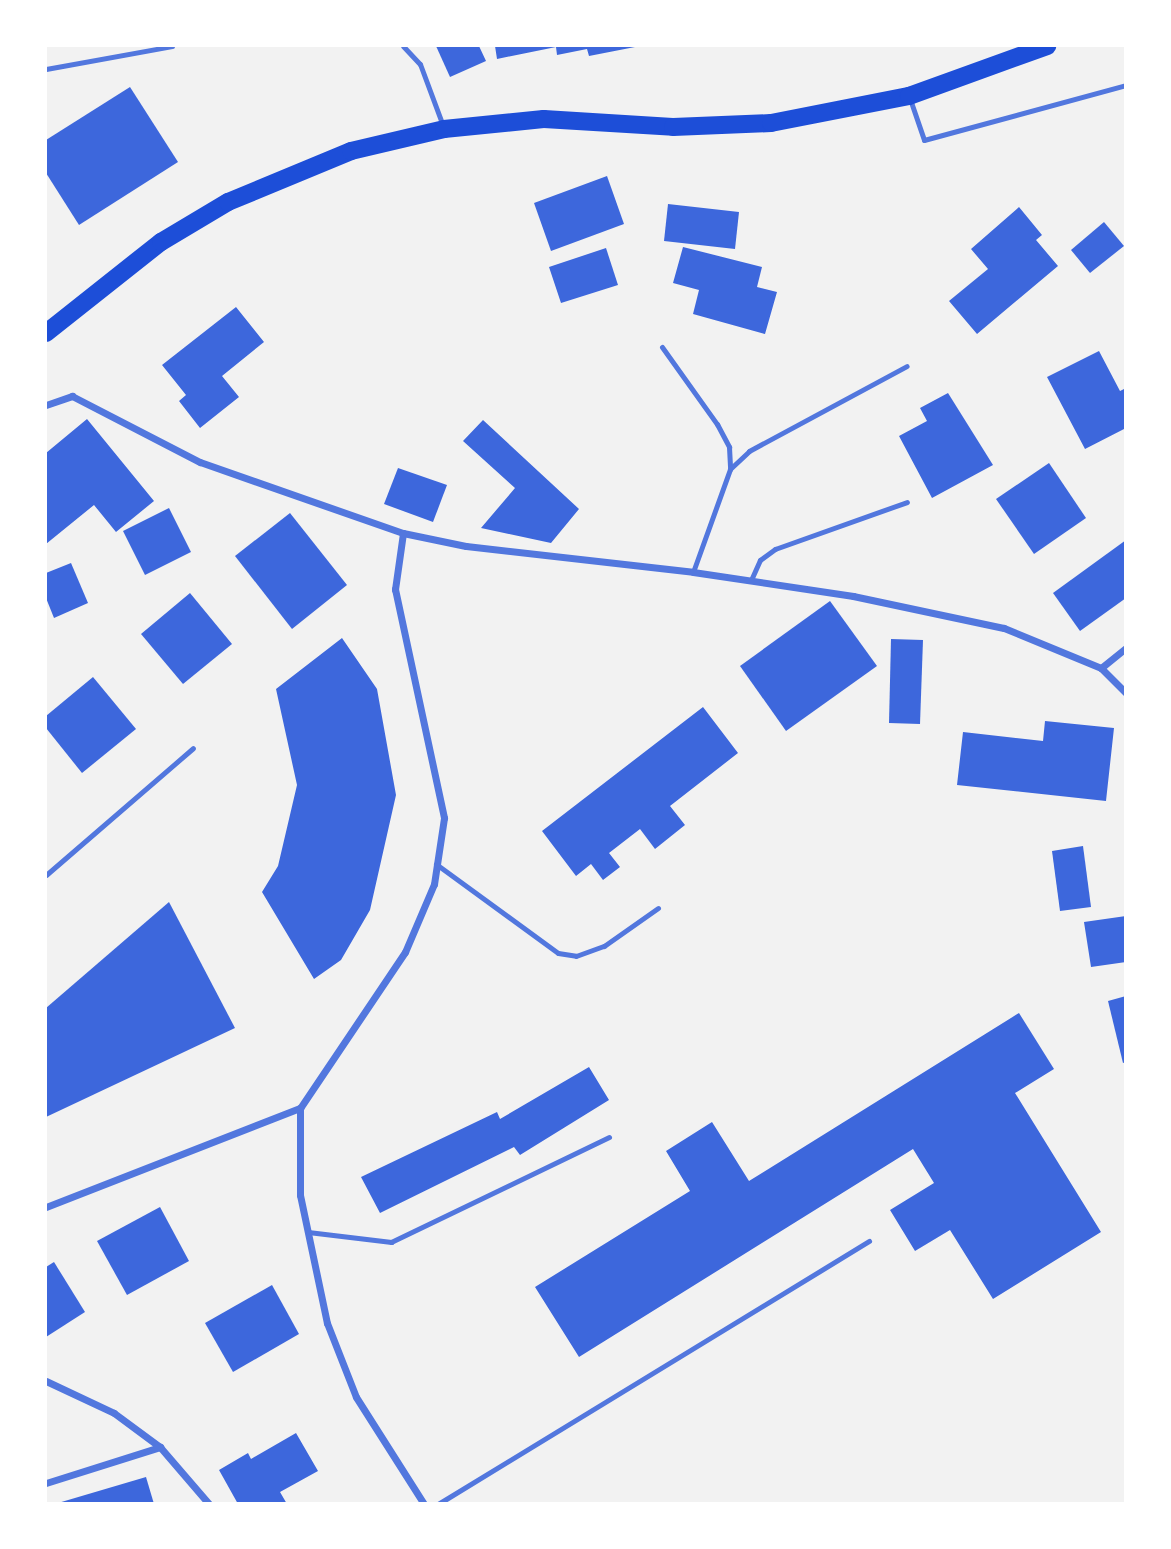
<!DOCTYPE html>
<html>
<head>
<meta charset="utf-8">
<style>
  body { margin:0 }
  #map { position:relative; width:1171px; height:1549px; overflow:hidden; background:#f2f2f2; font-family:Mulish,sans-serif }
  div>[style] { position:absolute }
  .building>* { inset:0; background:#3d67dc }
  .service>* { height:5px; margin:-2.5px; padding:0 2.5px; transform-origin:2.5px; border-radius:2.5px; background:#5277de }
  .minor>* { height:7px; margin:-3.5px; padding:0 3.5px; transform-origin:3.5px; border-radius:3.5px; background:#5277de }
  .primary>* { height:18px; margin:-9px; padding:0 9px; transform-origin:9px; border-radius:9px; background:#1d4ed8 }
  span { translate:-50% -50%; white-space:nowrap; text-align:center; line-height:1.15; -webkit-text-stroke:7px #fff; paint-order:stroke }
  .frame { position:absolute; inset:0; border:47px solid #fff; pointer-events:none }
</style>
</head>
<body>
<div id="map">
  <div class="building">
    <div style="clip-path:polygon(436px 46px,479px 46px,486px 61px,450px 77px)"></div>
    <div style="clip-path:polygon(495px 46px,635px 46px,635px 47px,589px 56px,587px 49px,557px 55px,556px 47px,497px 59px)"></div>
    <div style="clip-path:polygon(130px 87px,178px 162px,79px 225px,46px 173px,46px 140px)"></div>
    <div style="clip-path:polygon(607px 176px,624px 224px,551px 251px,534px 203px)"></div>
    <div style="clip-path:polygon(668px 204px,739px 212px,735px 249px,664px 241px)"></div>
    <div style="clip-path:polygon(1019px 207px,1042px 235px,1036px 240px,1058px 266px,977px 334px,949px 301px,988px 269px,971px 249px)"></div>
    <div style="clip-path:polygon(1104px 222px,1124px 246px,1090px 273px,1071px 250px)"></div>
    <div style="clip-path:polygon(683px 247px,762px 267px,757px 287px,777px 292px,765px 334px,693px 314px,699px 290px,673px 283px)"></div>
    <div style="clip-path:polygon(606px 248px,618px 285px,561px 303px,549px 267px)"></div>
    <div style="clip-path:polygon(236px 307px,264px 342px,222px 376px,239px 397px,200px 428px,179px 401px,186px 395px,162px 365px)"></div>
    <div style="clip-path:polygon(1099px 351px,1120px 391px,1126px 388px,1126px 428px,1085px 449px,1047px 377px)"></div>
    <div style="clip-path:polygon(948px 393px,993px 465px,932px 498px,899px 436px,927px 421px,920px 408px)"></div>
    <div style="clip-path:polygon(87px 419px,154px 501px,116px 532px,94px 505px,46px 544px,46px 453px)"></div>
    <div style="clip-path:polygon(483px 420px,579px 509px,551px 543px,481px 528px,515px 488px,463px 441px)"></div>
    <div style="clip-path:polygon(1049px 463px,1086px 518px,1034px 554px,996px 499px)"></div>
    <div style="clip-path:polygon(398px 468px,447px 485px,433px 522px,384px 504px)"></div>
    <div style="clip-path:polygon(169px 508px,191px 552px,145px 575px,123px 531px)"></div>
    <div style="clip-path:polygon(290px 513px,347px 585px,292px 629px,235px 556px)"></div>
    <div style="clip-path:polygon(1126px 540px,1126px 598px,1080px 631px,1053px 593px)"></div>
    <div style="clip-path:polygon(71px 563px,88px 603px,54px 618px,46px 598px,46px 573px)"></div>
    <div style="clip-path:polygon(190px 593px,232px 644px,183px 684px,141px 634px)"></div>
    <div style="clip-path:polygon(830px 601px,877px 666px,786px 731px,740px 666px)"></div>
    <div style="clip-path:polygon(342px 638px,377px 689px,396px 795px,370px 910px,341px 960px,314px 979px,262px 892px,278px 866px,297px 785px,276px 689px)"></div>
    <div style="clip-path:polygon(891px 639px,923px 640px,920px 724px,889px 723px)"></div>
    <div style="clip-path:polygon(93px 677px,136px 729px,82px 773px,46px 728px,46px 716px)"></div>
    <div style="clip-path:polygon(703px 707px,738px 753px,670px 806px,685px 825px,655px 849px,640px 829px,609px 853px,620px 867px,603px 880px,591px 864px,576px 876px,542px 831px)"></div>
    <div style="clip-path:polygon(1045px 721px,1114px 728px,1106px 801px,957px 785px,963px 732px,1043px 741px)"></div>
    <div style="clip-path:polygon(1083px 846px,1091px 907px,1060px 911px,1052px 851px)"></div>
    <div style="clip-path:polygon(169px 902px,235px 1028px,46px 1117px,46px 1008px)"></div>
    <div style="clip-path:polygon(1126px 916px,1126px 962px,1091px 967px,1084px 922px)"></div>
    <div style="clip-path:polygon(1126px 996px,1126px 1062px,1123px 1063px,1108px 1001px)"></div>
    <div style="clip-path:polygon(1019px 1013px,1054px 1069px,1015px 1093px,1101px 1232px,993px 1299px,950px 1230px,915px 1251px,890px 1210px,934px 1183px,913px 1149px,579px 1357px,535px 1287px,690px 1191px,666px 1151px,712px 1122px,749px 1181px)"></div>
    <div style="clip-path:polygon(589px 1067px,609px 1100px,520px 1155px,514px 1147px,380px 1213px,361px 1177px,497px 1112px,500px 1119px)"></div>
    <div style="clip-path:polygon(160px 1207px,189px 1261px,127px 1295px,97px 1241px)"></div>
    <div style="clip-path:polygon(54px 1262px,85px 1312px,46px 1337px,46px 1267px)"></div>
    <div style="clip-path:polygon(272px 1285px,299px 1334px,233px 1372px,205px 1323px)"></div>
    <div style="clip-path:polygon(296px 1433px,318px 1471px,280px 1492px,287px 1504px,238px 1504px,219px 1470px,248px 1453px,251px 1459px)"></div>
    <div style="clip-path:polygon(146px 1477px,154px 1504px,58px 1504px,58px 1503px)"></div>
  </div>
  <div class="service">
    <div style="left:403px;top:46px;width:25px;rotate:47deg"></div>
    <div style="left:420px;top:64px;width:66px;rotate:69.6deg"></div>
    <div style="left:46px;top:69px;width:128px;rotate:-10.3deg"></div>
    <div style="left:910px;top:99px;width:43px;rotate:71.1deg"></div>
    <div style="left:924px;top:140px;width:209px;rotate:-15.2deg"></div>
    <div style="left:662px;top:347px;width:95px;rotate:54.5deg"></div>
    <div style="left:717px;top:424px;width:26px;rotate:62deg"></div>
    <div style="left:729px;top:447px;width:22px;rotate:87deg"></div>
    <div style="left:693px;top:572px;width:109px;rotate:-70.2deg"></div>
    <div style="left:730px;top:469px;width:26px;rotate:-43deg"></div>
    <div style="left:749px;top:451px;width:179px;rotate:-28.3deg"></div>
    <div style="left:751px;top:580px;width:22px;rotate:-66deg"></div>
    <div style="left:760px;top:560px;width:19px;rotate:-36deg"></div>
    <div style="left:775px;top:549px;width:140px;rotate:-19.6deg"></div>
    <div style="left:436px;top:864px;width:151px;rotate:36.1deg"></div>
    <div style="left:558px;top:953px;width:18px;rotate:9deg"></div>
    <div style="left:576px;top:956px;width:30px;rotate:-20deg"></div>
    <div style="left:604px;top:946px;width:66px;rotate:-35.1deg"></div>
    <div style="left:46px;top:875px;width:194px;rotate:-40.8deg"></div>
    <div style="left:308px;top:1232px;width:84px;rotate:6.9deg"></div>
    <div style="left:391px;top:1242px;width:242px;rotate:-25.7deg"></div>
    <div style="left:438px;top:1504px;width:505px;rotate:-31.39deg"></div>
  </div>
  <div class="minor">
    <div style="left:46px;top:405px;width:28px;rotate:-19deg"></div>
    <div style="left:72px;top:396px;width:144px;rotate:27.3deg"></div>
    <div style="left:200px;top:462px;width:215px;rotate:19.3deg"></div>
    <div style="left:403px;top:533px;width:64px;rotate:11.7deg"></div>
    <div style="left:466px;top:546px;width:228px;rotate:6.5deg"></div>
    <div style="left:693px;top:572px;width:162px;rotate:8.5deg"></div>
    <div style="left:853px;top:596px;width:154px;rotate:12deg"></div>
    <div style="left:1004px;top:628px;width:105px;rotate:22.4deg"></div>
    <div style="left:1101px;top:668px;width:35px;rotate:45deg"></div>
    <div style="left:403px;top:533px;width:57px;rotate:98.1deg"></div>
    <div style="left:395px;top:589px;width:234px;rotate:77.9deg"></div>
    <div style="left:444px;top:818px;width:67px;rotate:98.6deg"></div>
    <div style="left:434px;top:884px;width:74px;rotate:113.1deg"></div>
    <div style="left:405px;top:952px;width:188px;rotate:123.9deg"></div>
    <div style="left:300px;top:1108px;width:87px;rotate:90deg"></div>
    <div style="left:300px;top:1195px;width:131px;rotate:78.1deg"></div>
    <div style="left:327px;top:1323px;width:79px;rotate:68.6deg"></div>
    <div style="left:356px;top:1397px;width:127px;rotate:57.6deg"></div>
    <div style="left:1101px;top:668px;width:32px;rotate:-39deg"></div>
    <div style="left:46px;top:1207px;width:273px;rotate:-21.3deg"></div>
    <div style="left:46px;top:1381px;width:75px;rotate:25.2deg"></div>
    <div style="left:114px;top:1413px;width:57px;rotate:36.5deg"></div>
    <div style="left:160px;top:1447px;width:75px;rotate:49.3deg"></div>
    <div style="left:46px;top:1483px;width:120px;rotate:-17.5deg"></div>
  </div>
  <div class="primary">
    <div style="left:46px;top:333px;width:147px;rotate:-38.4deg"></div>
    <div style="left:161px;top:242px;width:78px;rotate:-30.8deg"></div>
    <div style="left:228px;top:202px;width:133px;rotate:-22.5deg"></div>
    <div style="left:351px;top:151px;width:96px;rotate:-13.3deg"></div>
    <div style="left:444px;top:129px;width:100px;rotate:-5.7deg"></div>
    <div style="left:544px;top:119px;width:129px;rotate:3.5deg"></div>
    <div style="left:673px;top:127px;width:98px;rotate:-2.3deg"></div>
    <div style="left:771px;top:123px;width:141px;rotate:-11.1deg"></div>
    <div style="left:909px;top:96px;width:147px;rotate:-19.9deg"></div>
  </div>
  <div class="frame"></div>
</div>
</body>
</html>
